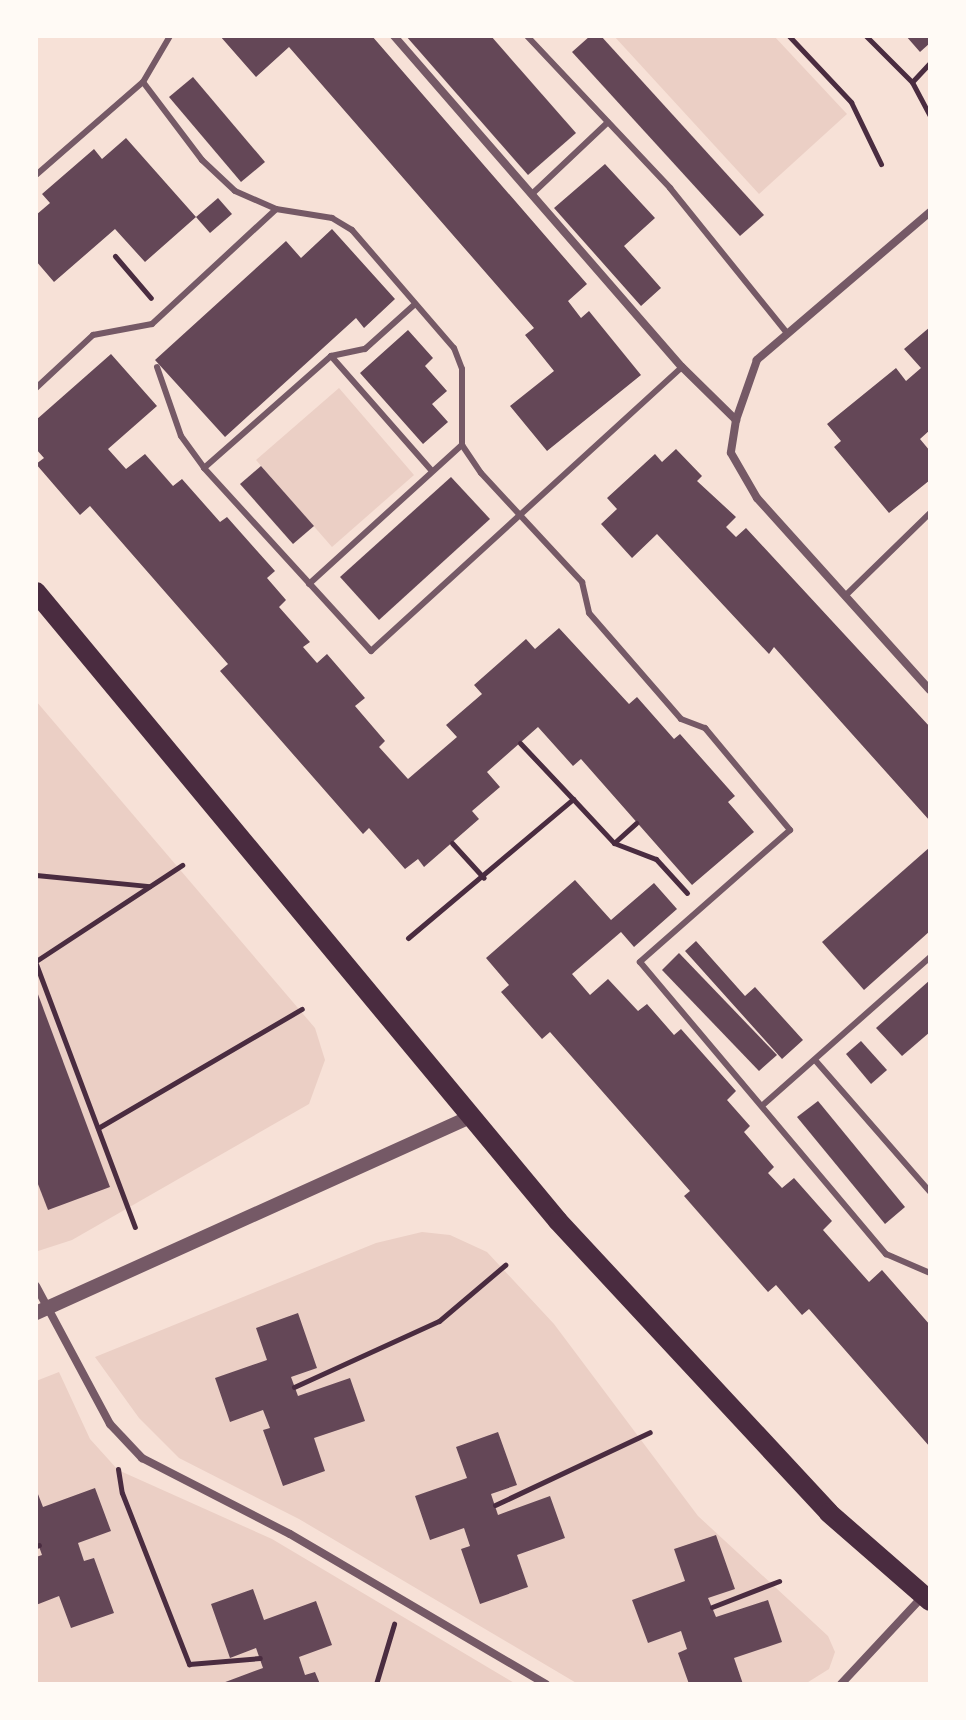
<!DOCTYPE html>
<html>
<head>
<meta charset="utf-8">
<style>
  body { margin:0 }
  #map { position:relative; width:966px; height:1720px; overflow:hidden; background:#f7e1d7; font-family:Arial,sans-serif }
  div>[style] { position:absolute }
  .green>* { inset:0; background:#ebcfc5 }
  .building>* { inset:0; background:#644757 }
  .path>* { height:5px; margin:-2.5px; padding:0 2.5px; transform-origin:2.5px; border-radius:2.5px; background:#4a2c40 }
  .service>* { height:6px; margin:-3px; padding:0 3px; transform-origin:3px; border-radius:3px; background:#755966 }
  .minor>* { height:8px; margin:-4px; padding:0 4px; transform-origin:4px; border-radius:4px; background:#755966 }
  .tertiary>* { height:14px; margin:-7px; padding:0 7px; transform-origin:7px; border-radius:7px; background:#755966 }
  .primary>* { height:20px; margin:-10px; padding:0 10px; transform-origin:10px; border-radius:10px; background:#4a2c40 }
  span { translate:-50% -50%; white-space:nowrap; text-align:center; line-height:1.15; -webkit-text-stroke:8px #fffaf5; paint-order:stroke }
  .frame { position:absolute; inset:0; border:38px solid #fffaf5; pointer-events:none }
</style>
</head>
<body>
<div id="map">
  <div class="green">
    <div style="clip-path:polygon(614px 36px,774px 36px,847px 114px,759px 194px)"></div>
    <div style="clip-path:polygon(339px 388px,414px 475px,332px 547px,256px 460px)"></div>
    <div style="clip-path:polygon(36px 701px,315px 1028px,325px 1060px,309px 1104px,72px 1240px,38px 1251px)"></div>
    <div style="clip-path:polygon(422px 1232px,450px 1235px,487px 1252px,554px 1324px,698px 1516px,828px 1636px,835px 1652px,829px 1669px,805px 1684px,578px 1684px,299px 1519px,179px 1458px,139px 1418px,95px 1357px,376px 1243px)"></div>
    <div style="clip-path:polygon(59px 1372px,90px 1439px,118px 1470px,272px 1539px,516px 1684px,36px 1684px,36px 1381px)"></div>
  </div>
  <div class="building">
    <div style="clip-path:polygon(220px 36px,372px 36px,587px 284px,568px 301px,581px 318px,589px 311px,641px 375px,547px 451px,510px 406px,554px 371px,525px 335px,534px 328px,289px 47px,256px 77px)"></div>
    <div style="clip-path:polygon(406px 36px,491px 36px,576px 133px,528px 175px)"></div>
    <div style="clip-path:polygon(590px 36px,601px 36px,764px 215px,740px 236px,572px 52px)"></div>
    <div style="clip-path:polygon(906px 36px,930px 36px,930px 43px,920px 52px)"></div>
    <div style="clip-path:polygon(193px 77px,265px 162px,241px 182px,169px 97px)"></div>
    <div style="clip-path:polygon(126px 138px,196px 217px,145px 262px,115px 229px,54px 282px,36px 261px,36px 215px,50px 203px,42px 194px,94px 149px,102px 159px)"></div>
    <div style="clip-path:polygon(605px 164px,655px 218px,624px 246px,661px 288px,641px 306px,554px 208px)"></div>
    <div style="clip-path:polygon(218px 198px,232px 214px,210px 233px,196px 217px)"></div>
    <div style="clip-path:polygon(332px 229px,395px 299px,364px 328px,356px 318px,225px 437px,155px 360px,286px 241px,301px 258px)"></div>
    <div style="clip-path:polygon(930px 327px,930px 430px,920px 439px,930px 451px,930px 480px,889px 513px,834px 447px,841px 441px,827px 424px,896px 368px,906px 381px,921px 368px,904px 349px)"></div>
    <div style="clip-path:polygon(408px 330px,433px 358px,425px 366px,447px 391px,432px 404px,448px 422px,423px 444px,360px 373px)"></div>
    <div style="clip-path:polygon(111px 354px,157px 406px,108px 449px,126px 469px,145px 454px,173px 486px,182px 479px,220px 522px,227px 517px,275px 571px,267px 578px,286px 600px,279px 607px,310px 642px,303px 647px,317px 663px,327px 654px,365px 698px,355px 706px,385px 741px,379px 747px,408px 779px,457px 737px,446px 725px,482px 694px,474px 685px,526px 639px,535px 649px,559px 628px,629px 704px,637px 697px,674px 739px,680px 734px,735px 796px,728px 802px,754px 832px,692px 885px,581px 759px,573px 766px,538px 727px,487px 772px,500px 787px,472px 811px,479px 819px,424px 867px,418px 859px,405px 869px,369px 828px,363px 834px,220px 671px,228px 664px,90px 506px,80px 515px,36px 464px,44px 458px,36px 449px,36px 420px)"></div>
    <div style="clip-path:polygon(676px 449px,702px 476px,697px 481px,736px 517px,726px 527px,736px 537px,746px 528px,930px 727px,930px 821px,774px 647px,769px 654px,657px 534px,632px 558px,601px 524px,617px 509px,607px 498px,655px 454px,662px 462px)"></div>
    <div style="clip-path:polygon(261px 466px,314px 526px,293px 544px,240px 484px)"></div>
    <div style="clip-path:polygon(451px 477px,490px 519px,379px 620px,340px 577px)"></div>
    <div style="clip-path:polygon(930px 847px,930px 931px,864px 990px,822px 942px)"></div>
    <div style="clip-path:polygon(575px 880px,611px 920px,654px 883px,677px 909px,634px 947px,621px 932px,572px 974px,590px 995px,608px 979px,638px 1011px,647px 1004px,674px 1035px,681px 1029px,736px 1091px,727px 1100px,750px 1126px,744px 1132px,774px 1167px,768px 1173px,782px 1188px,794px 1178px,832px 1221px,823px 1230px,869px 1282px,882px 1270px,930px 1325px,930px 1447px,809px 1309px,802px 1315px,776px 1285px,768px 1292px,684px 1196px,690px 1191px,550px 1032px,542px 1039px,501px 992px,509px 985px,486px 958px)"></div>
    <div style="clip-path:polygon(696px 941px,745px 996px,755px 987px,803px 1040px,782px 1059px,685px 951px)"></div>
    <div style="clip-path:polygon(679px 953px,777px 1055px,759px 1071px,662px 970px)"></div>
    <div style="clip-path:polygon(930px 980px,930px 1032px,902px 1056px,876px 1028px)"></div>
    <div style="clip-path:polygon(36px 989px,110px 1187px,48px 1210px,36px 1179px)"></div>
    <div style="clip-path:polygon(861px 1041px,887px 1070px,871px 1084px,846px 1054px)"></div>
    <div style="clip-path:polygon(818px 1101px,905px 1207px,885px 1224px,797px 1117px)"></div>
    <div style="clip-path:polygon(298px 1313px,317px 1368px,291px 1377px,298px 1396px,350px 1378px,365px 1421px,314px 1438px,325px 1471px,283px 1486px,263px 1430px,270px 1428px,263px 1410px,230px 1422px,215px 1378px,267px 1360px,256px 1328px)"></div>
    <div style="clip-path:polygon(498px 1432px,517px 1485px,491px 1494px,498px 1515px,550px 1496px,565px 1538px,517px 1555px,528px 1587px,480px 1604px,461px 1549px,470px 1546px,464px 1528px,430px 1540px,415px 1496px,467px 1478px,456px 1447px)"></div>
    <div style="clip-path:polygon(95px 1488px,111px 1531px,78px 1543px,84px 1561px,94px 1558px,114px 1613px,71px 1628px,59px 1596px,36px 1605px,36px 1557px,42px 1555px,36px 1538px,36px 1489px,43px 1507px)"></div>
    <div style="clip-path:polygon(716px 1535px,735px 1589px,708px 1598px,716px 1617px,768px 1600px,782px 1642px,734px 1658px,743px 1684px,689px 1684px,678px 1653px,687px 1649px,681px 1631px,648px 1643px,632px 1600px,685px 1581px,674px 1549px)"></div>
    <div style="clip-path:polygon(253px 1589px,264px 1620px,316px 1601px,332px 1645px,299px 1657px,305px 1675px,315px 1672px,320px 1684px,220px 1684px,263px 1668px,256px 1648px,230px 1658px,211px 1604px)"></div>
  </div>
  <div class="path">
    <div style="left:789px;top:36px;width:91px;rotate:46.8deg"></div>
    <div style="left:851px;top:102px;width:69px;rotate:64.2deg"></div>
    <div style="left:866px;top:36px;width:65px;rotate:45deg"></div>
    <div style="left:912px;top:82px;width:38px;rotate:62deg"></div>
    <div style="left:912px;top:82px;width:26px;rotate:-47deg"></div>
    <div style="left:115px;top:256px;width:55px;rotate:49.4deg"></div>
    <div style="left:520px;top:743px;width:77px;rotate:46.6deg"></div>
    <div style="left:452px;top:843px;width:47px;rotate:47.6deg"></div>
    <div style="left:614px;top:843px;width:30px;rotate:-42deg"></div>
    <div style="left:36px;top:875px;width:114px;rotate:5.6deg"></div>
    <div style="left:408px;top:938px;width:216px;rotate:-40.1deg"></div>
    <div style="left:573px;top:799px;width:60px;rotate:47deg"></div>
    <div style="left:614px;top:843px;width:45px;rotate:20.9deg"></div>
    <div style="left:656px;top:859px;width:46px;rotate:47.6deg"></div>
    <div style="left:36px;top:961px;width:175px;rotate:-33.3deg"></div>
    <div style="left:36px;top:964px;width:281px;rotate:69.4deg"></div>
    <div style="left:98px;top:1128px;width:236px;rotate:-30.3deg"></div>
    <div style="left:294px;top:1387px;width:159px;rotate:-24.5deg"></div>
    <div style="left:439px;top:1321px;width:87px;rotate:-40.3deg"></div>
    <div style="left:118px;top:1469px;width:24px;rotate:81deg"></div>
    <div style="left:122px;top:1493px;width:184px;rotate:68.6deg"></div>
    <div style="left:189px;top:1664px;width:71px;rotate:-4.8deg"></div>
    <div style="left:495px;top:1505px;width:171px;rotate:-25.2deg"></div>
    <div style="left:36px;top:1546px;width:3px;rotate:-18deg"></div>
    <div style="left:712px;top:1607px;width:72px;rotate:-21.2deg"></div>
    <div style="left:376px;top:1684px;width:63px;rotate:-73.3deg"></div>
  </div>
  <div class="service">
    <div style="left:170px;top:36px;width:53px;rotate:120.4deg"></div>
    <div style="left:143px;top:82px;width:98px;rotate:52.9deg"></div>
    <div style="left:202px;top:160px;width:45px;rotate:43.2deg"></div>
    <div style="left:235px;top:191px;width:45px;rotate:23.7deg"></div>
    <div style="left:276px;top:209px;width:57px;rotate:9.1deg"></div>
    <div style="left:332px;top:218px;width:23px;rotate:31deg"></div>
    <div style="left:352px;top:230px;width:156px;rotate:49.2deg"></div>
    <div style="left:454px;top:348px;width:22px;rotate:69deg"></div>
    <div style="left:462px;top:369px;width:76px;rotate:90deg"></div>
    <div style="left:462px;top:445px;width:34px;rotate:56deg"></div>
    <div style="left:481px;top:473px;width:149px;rotate:47.2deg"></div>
    <div style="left:582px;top:582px;width:32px;rotate:77deg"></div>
    <div style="left:589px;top:613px;width:140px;rotate:49deg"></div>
    <div style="left:681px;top:719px;width:26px;rotate:21deg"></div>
    <div style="left:705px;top:728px;width:133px;rotate:50.2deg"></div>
    <div style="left:790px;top:830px;width:200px;rotate:138.7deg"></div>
    <div style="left:640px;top:962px;width:382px;rotate:49.9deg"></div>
    <div style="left:886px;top:1254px;width:48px;rotate:23.4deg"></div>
    <div style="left:527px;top:36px;width:209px;rotate:46.7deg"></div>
    <div style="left:670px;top:188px;width:186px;rotate:51.1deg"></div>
    <div style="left:36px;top:175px;width:142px;rotate:-41deg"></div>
    <div style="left:533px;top:193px;width:103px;rotate:-43.4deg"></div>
    <div style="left:331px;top:356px;width:153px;rotate:48.7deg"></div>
    <div style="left:157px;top:367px;width:73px;rotate:70.8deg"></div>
    <div style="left:181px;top:436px;width:39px;rotate:54deg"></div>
    <div style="left:204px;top:468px;width:248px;rotate:47.6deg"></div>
    <div style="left:371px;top:651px;width:421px;rotate:-42.4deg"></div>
    <div style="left:36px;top:388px;width:78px;rotate:-42.9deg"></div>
    <div style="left:93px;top:335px;width:60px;rotate:-10.6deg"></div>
    <div style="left:152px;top:324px;width:169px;rotate:-42.8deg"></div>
    <div style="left:204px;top:468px;width:169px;rotate:-41.4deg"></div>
    <div style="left:331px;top:356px;width:35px;rotate:-12deg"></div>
    <div style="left:365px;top:349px;width:67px;rotate:-42deg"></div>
    <div style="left:309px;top:584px;width:207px;rotate:-42.3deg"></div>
    <div style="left:845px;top:596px;width:119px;rotate:-44.3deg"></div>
    <div style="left:815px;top:1060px;width:175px;rotate:48.9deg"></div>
    <div style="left:764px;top:1104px;width:222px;rotate:-41.5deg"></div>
  </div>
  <div class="minor">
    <div style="left:394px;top:36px;width:439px;rotate:49deg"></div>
    <div style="left:682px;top:367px;width:76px;rotate:44.5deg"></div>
    <div style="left:930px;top:212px;width:228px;rotate:139.5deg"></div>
    <div style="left:757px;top:360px;width:64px;rotate:109.3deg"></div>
    <div style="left:736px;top:420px;width:33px;rotate:99deg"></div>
    <div style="left:731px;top:453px;width:52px;rotate:60deg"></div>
    <div style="left:757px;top:498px;width:258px;rotate:48deg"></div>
    <div style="left:36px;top:1286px;width:157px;rotate:61.8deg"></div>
    <div style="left:110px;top:1424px;width:47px;rotate:46.7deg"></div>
    <div style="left:142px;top:1458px;width:166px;rotate:27.2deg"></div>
    <div style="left:290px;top:1534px;width:297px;rotate:30.4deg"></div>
    <div style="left:841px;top:1684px;width:119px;rotate:-47deg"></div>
  </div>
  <div class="tertiary">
    <div style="left:36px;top:1313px;width:479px;rotate:-24.3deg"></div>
  </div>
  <div class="primary">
    <div style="left:36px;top:592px;width:817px;rotate:50.31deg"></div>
    <div style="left:558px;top:1221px;width:398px;rotate:47.1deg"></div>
    <div style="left:829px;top:1513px;width:134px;rotate:41.1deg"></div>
  </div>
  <div class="frame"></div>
</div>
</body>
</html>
